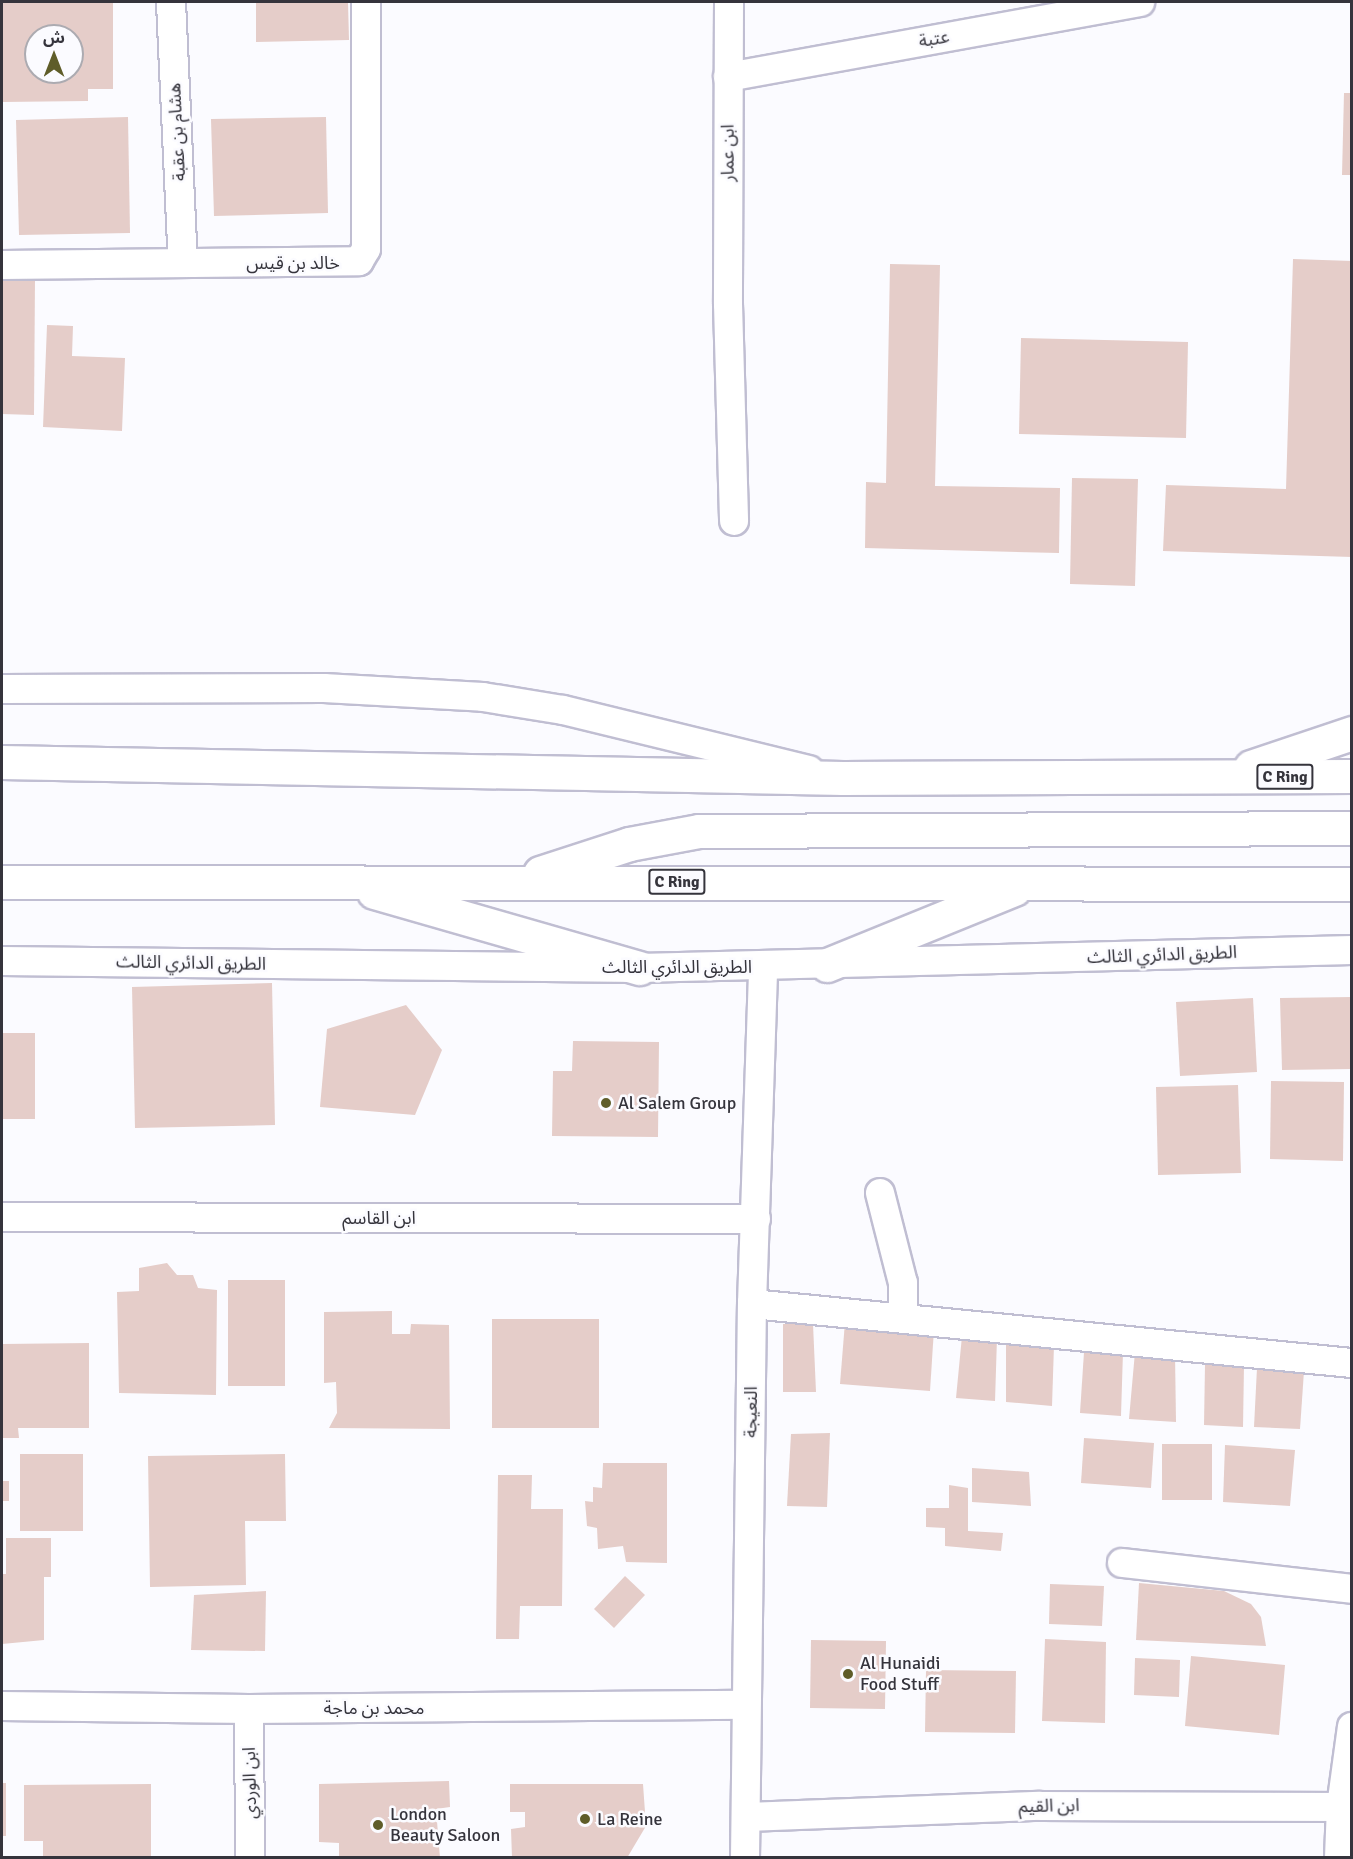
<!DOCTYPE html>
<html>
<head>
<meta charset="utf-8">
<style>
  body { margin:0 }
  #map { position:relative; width:1353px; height:1859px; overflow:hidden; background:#fbfbff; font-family:Signika,"Noto Sans Arabic",sans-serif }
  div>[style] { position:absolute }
  .building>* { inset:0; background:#e5cdc9 }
  .roads { filter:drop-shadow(2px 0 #c0bed2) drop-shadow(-2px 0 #c0bed2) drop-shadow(0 2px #c0bed2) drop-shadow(0 -2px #c0bed2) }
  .minor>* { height:28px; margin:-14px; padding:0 14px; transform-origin:14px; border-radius:14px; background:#fff }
  .trunk>* { height:33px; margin:-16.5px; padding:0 16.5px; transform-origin:16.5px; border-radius:16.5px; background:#fff }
  .dots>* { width:16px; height:16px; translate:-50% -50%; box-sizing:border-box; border:3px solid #fbfbff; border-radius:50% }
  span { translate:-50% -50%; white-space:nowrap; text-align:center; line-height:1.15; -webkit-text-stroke:5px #fbfbff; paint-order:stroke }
  .shield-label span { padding:2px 4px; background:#fbfbff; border:2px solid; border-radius:4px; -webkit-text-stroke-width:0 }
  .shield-label { font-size:16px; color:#35343c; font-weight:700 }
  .street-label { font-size:18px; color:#35343c }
  .poi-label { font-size:18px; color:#35343c }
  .left { translate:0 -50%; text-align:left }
  .frame { position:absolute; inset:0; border:3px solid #35343c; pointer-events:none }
  .north { position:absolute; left:24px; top:24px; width:60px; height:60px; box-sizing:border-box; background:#fbfbff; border:2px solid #acabb1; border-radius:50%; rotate:0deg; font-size:16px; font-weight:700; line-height:24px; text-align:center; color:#35343c }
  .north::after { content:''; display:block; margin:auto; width:21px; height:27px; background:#5f5d29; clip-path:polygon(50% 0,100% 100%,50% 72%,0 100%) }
</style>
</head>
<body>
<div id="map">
  <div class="building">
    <div style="clip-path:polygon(evenodd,2px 2px,113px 2px,113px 89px,88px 89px,88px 101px,3px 102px,2px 2px,36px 36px,72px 36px,72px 72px,36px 72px,36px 36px)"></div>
    <div style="clip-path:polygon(256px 2px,348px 2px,349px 40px,256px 42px)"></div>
    <div style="clip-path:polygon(1344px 93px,1352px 93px,1352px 175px,1342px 175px)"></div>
    <div style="clip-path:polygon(128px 117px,130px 233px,19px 235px,16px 120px)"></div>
    <div style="clip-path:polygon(326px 117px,328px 213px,214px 216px,211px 119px)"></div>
    <div style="clip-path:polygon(1293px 259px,1352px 261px,1352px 557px,1163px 551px,1166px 485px,1286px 489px)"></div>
    <div style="clip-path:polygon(890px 264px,940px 265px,935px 486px,1060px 488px,1059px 553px,865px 548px,866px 482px,886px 483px)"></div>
    <div style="clip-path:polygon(2px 278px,35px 278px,34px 415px,2px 414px)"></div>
    <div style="clip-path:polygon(47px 325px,73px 326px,72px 356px,125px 358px,122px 431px,43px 427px)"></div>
    <div style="clip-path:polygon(1021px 338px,1188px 342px,1186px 438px,1019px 434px)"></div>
    <div style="clip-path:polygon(1072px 478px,1138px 479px,1135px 586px,1070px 584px)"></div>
    <div style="clip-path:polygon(272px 983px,275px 1125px,135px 1128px,132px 987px)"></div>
    <div style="clip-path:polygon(1352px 997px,1352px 1069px,1282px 1070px,1280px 998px)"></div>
    <div style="clip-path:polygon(1253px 998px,1257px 1072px,1180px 1076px,1176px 1002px)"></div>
    <div style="clip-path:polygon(406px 1005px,442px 1050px,415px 1115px,320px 1107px,327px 1029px)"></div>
    <div style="clip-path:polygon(2px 1033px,35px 1033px,35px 1119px,2px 1119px)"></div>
    <div style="clip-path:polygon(573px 1041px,659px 1042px,658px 1137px,552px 1136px,553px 1071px,572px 1071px)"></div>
    <div style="clip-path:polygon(1271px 1081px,1344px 1082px,1343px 1161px,1270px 1159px)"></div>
    <div style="clip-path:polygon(1238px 1085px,1241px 1173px,1158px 1175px,1156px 1087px)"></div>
    <div style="clip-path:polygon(167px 1263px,177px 1275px,193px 1275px,198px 1288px,217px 1290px,216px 1395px,119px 1393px,117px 1292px,139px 1291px,139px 1268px)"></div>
    <div style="clip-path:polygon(228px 1280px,285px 1280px,285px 1386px,228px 1386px)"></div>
    <div style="clip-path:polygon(392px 1311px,392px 1334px,410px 1334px,411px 1324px,449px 1325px,450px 1429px,329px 1428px,337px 1413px,336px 1382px,324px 1383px,324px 1312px)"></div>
    <div style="clip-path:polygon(492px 1319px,599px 1319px,599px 1428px,492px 1428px)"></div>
    <div style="clip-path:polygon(845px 1322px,934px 1329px,930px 1391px,840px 1384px)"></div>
    <div style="clip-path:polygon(783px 1324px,813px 1324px,816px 1392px,783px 1392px)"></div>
    <div style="clip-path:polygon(962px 1336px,997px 1338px,995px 1401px,956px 1398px)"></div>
    <div style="clip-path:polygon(1006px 1337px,1054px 1345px,1052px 1406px,1006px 1402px)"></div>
    <div style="clip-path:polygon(89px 1343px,89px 1428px,18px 1428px,19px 1438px,2px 1438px,2px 1344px)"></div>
    <div style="clip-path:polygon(1123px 1351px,1121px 1416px,1080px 1413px,1084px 1352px)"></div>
    <div style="clip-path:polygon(1135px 1352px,1175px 1354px,1176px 1422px,1129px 1419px)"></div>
    <div style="clip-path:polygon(1205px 1365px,1244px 1365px,1243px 1427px,1204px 1425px)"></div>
    <div style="clip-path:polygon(1257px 1368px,1304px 1371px,1300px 1429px,1254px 1427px)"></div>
    <div style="clip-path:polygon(830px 1433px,827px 1507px,787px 1506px,791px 1434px)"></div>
    <div style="clip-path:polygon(1084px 1438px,1154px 1443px,1151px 1488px,1081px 1483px)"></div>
    <div style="clip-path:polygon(1162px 1444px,1212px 1444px,1212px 1500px,1162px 1500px)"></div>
    <div style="clip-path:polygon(1225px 1445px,1295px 1450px,1290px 1506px,1223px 1502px)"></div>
    <div style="clip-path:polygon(20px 1454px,83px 1454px,83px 1531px,20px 1531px)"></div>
    <div style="clip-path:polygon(285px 1454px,286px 1521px,245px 1521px,246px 1585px,150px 1587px,148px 1456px)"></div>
    <div style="clip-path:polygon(603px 1463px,667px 1463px,667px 1563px,626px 1562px,623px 1546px,598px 1549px,597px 1528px,587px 1526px,585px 1501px,593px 1502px,593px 1487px,602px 1488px)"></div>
    <div style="clip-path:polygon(972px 1468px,1029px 1472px,1031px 1506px,972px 1502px)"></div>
    <div style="clip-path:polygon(498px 1475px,532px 1475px,531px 1509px,563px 1509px,562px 1606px,520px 1606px,519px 1639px,496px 1639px)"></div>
    <div style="clip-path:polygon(2px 1481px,9px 1481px,9px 1501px,2px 1501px)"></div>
    <div style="clip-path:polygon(949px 1485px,968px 1488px,968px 1531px,1003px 1533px,1001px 1551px,945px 1546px,945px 1528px,926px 1527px,926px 1508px,949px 1508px)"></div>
    <div style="clip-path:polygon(6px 1538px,51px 1538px,51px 1577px,44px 1577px,44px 1640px,2px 1644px,2px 1574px,6px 1574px)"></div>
    <div style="clip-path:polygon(625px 1576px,645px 1595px,614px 1628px,594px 1609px)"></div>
    <div style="clip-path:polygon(1139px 1583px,1224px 1591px,1251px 1604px,1261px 1617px,1266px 1646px,1136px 1640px)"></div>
    <div style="clip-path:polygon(1050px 1584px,1104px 1586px,1102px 1626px,1049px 1624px)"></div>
    <div style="clip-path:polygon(266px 1591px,265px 1651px,191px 1650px,194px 1595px)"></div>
    <div style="clip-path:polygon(1045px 1639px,1106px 1642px,1105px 1723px,1042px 1721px)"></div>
    <div style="clip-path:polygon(811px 1640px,886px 1641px,885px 1709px,810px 1708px)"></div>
    <div style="clip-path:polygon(1191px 1656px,1285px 1665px,1279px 1735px,1185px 1726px)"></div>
    <div style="clip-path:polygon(1135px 1658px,1180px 1660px,1179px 1697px,1134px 1695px)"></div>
    <div style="clip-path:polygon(926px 1670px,1016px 1671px,1015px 1733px,925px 1732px)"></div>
    <div style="clip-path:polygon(449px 1781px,450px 1807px,436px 1809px,440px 1858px,339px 1858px,339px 1843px,319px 1842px,319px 1784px)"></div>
    <div style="clip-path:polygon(2px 1783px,6px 1783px,6px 1836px,2px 1836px)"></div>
    <div style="clip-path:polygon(151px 1784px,151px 1858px,43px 1858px,43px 1841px,24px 1841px,24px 1785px)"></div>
    <div style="clip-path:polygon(510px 1784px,643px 1784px,646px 1826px,627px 1858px,512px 1858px,511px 1829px,525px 1827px,525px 1812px,510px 1812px)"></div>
  </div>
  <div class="roads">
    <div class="minor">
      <div style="left:171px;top:2px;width:260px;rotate:87.4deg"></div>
      <div style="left:729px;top:2px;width:302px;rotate:90.2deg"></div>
      <div style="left:728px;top:304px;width:217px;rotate:88.4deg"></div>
      <div style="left:728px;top:77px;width:419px;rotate:-10.3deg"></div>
      <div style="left:2px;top:265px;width:357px;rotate:-0.6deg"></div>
      <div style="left:359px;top:261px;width:14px;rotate:-60deg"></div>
      <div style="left:366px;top:249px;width:247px;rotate:-90deg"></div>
      <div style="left:2px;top:689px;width:322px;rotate:-0.2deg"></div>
      <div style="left:324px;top:688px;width:159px;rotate:3.2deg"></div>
      <div style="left:483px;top:697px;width:81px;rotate:9.2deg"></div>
      <div style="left:563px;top:710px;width:253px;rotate:13.7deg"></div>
      <div style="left:2px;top:961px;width:637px;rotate:0.63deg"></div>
      <div style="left:639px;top:968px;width:713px;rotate:-1.45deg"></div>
      <div style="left:880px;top:1193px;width:93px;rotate:75.7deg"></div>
      <div style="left:903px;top:1283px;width:34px;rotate:90deg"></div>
      <div style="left:2px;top:1217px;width:754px;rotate:0.15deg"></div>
      <div style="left:752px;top:1304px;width:603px;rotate:5.62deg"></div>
      <div style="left:1122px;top:1563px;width:231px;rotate:6.4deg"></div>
      <div style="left:2px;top:1706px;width:247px;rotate:0.7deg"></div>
      <div style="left:249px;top:1709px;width:497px;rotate:-0.5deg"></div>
      <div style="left:249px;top:1709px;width:149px;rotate:89.6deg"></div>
      <div style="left:747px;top:1817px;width:293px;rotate:-2.2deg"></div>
      <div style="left:1040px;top:1806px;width:312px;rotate:0.2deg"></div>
      <div style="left:745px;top:1858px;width:554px;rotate:-89.28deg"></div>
      <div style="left:752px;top:1304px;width:337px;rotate:-88.1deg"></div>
      <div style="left:1339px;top:1858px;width:51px;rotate:-87.8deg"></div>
      <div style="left:1341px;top:1807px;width:81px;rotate:-82.2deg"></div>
    </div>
    <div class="trunk">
      <div style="left:2px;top:762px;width:841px;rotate:1.09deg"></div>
      <div style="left:843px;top:778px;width:509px;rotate:-0.23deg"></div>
      <div style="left:1251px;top:767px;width:107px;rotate:-18.6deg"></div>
      <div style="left:540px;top:873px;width:94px;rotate:-18deg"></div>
      <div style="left:629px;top:844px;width:71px;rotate:-10.5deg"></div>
      <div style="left:699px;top:831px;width:653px;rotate:-0.26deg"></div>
      <div style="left:2px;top:882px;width:1350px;rotate:0.08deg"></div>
      <div style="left:374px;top:892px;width:276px;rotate:16deg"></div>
      <div style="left:827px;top:965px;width:202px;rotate:-22.1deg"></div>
    </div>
  </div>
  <div class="dots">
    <div style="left:606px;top:1103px;background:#5f5d29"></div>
    <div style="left:848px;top:1674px;background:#5f5d29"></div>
    <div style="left:585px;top:1819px;background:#5f5d29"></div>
    <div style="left:378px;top:1825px;background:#5f5d29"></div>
  </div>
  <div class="shield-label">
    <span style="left:1285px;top:777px">C Ring</span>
    <span style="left:677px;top:882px">C Ring</span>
  </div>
  <div class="street-label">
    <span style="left:934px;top:39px;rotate:-10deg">عتبة</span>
    <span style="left:177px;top:132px;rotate:-93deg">هشام بن عقبة</span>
    <span style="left:728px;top:153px;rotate:-90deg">ابن عمار</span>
    <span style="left:293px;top:263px">خالد بن قيس</span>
    <span style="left:1162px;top:955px;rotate:-2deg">الطريق الدائري الثالث</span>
    <span style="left:191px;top:963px;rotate:1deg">الطريق الدائري الثالث</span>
    <span style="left:677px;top:967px">الطريق الدائري الثالث</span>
    <span style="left:379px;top:1218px">ابن القاسم</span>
    <span style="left:751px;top:1412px;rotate:-89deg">النعيجة</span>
    <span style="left:374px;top:1708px">محمد بن ماجة</span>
    <span style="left:250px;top:1783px;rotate:-91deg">ابن الوردي</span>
    <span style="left:1049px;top:1806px;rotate:-1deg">ابن القيم</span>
  </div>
  <div class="poi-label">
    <span class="left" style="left:618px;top:1103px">Al Salem Group</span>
    <span class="left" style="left:860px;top:1674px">Al Hunaidi<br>Food Stuff</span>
    <span class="left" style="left:390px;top:1825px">London<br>Beauty Saloon</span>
    <span class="left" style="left:597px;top:1819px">La Reine</span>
  </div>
  <div class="frame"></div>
  <div class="north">ش</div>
</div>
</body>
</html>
